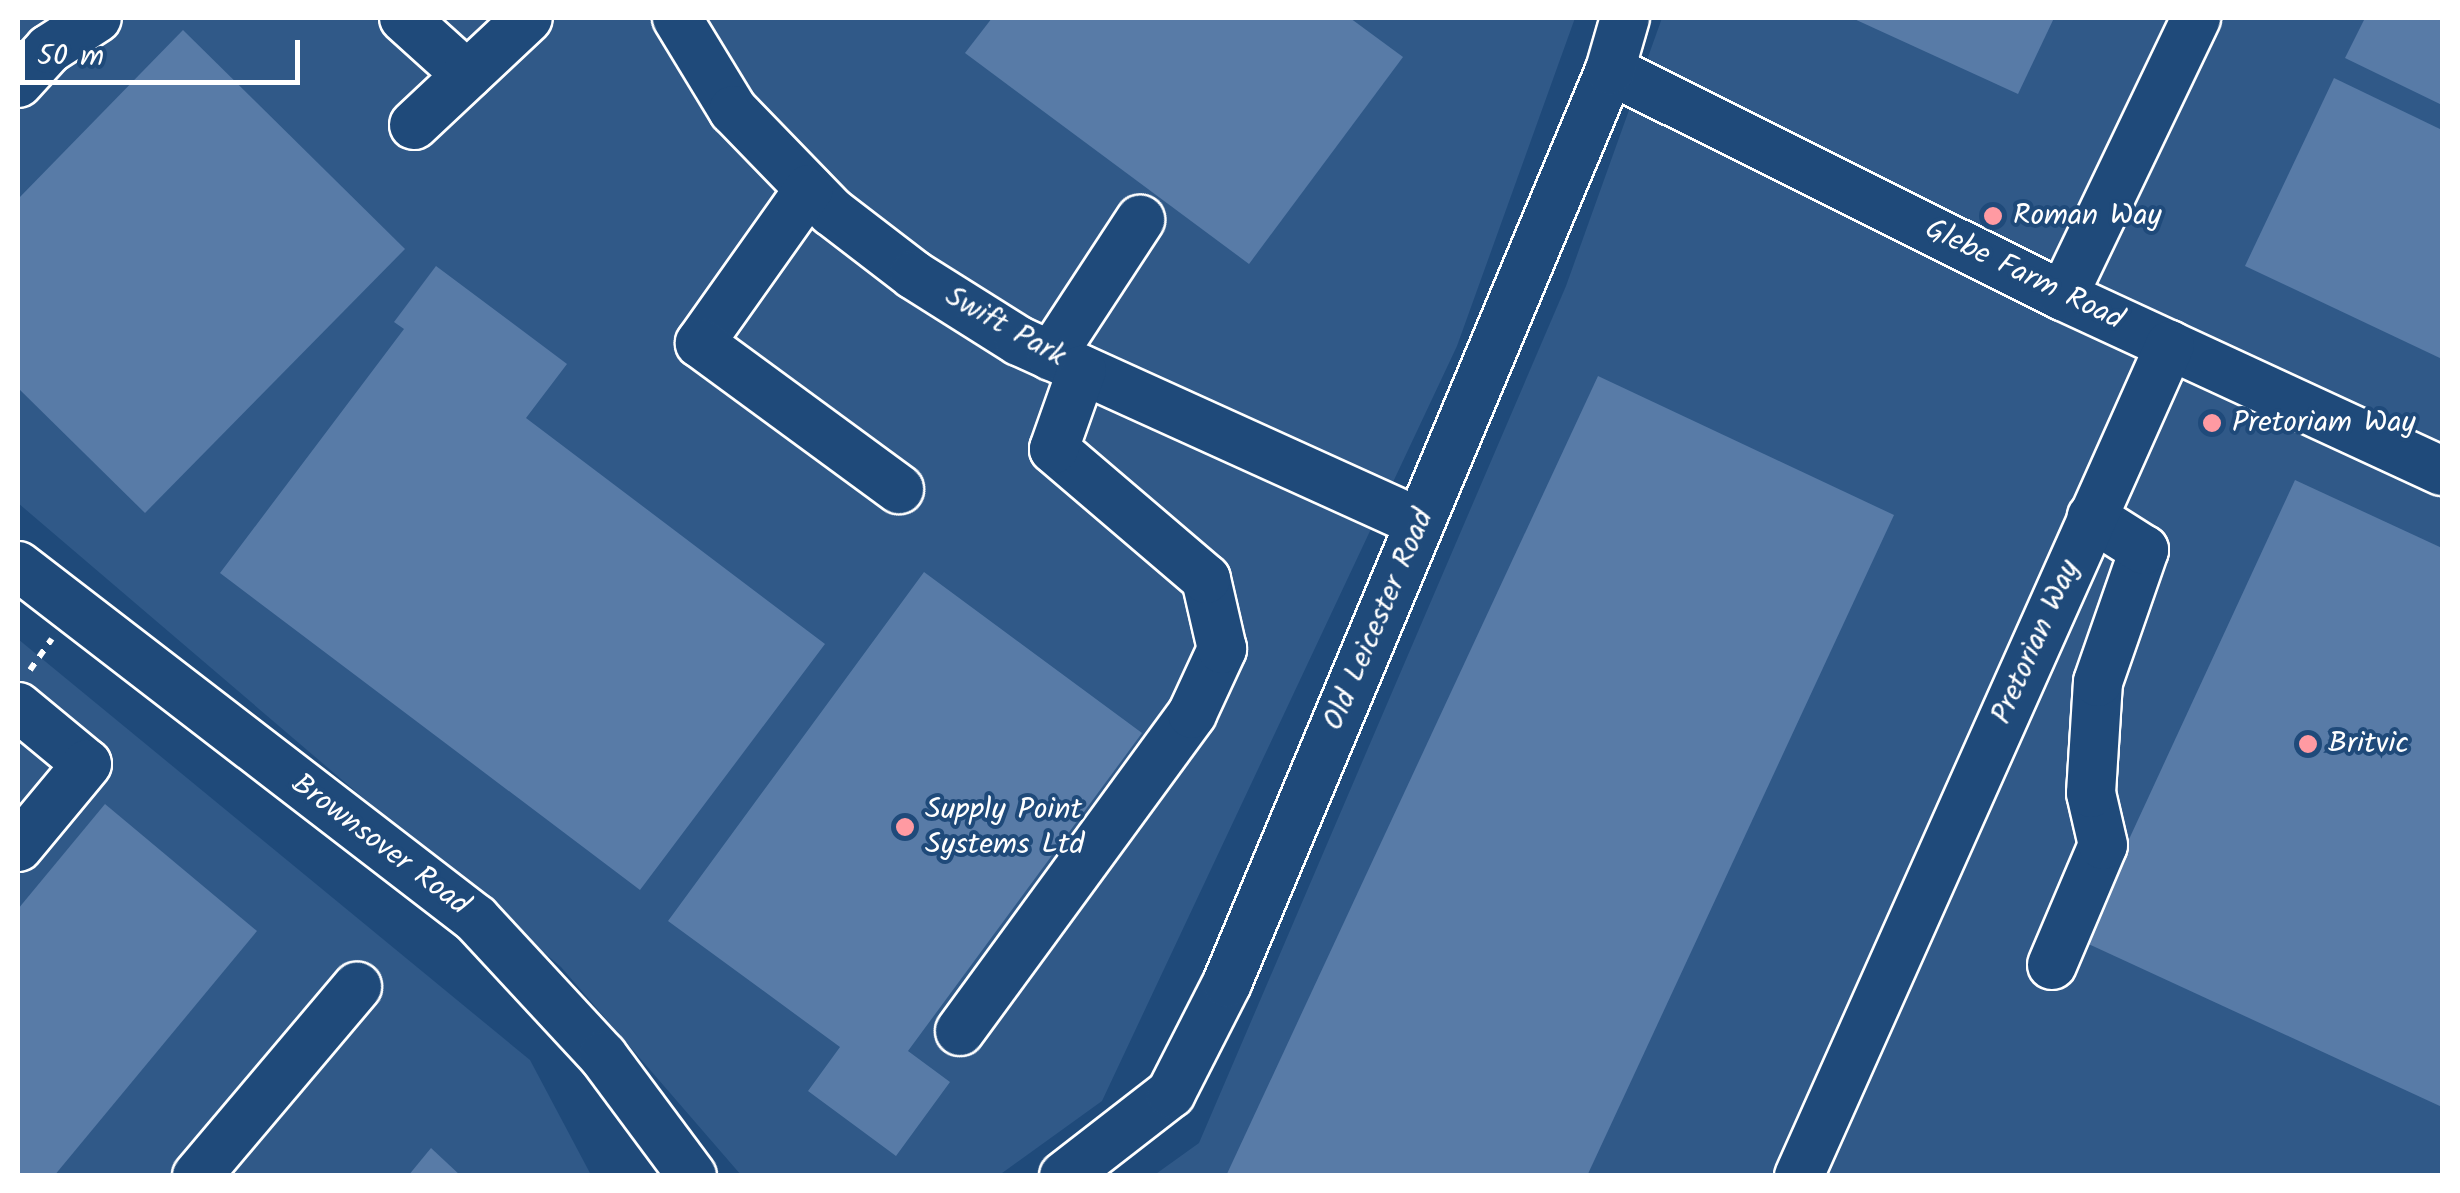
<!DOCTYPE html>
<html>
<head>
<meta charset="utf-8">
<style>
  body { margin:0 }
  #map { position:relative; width:2460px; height:1193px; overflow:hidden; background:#1f4a7a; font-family:Kalam,sans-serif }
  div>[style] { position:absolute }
  .built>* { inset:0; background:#305988 }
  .building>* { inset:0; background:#587ba7 }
  .path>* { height:6px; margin-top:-3px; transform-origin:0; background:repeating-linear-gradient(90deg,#fff 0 8px,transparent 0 16px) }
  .roads { filter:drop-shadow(2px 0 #fff) drop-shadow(-2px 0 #fff) drop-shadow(0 2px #fff) drop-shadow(0 -2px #fff) }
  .minor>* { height:48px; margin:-24px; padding:0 24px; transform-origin:24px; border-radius:24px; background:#1f4a7a }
  .dots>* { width:28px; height:28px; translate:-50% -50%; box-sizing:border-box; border:5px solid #1f4a7a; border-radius:50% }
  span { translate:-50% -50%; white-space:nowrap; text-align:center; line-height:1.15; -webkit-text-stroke:8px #1f4a7a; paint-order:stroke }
  .poi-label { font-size:30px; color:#fff }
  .left { translate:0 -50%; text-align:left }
  .street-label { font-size:30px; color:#fff }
  .frame { position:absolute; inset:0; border:20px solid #fff; pointer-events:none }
  .scale { position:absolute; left:20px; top:40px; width:280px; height:45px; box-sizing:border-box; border:5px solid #fff; border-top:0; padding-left:12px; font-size:30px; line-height:35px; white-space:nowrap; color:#fff; -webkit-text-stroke:8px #1f4a7a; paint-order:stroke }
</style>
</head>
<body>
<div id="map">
  <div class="built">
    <div style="clip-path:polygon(18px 18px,1575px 18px,1457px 346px,1102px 1101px,998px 1176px,741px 1175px,561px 967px,18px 503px)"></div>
    <div style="clip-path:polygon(1662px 18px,2442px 18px,2442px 1175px,1153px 1176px,1199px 1143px,1566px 286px)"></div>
    <div style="clip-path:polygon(18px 639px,530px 1060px,591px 1175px,18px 1175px)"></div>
  </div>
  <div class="building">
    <div style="clip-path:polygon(992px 18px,1350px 18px,1403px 57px,1249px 264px,965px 53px)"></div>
    <div style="clip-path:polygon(1852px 18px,2054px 18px,2018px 94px)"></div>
    <div style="clip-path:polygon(2365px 18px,2442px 18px,2442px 105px,2345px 58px)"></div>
    <div style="clip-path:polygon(183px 30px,405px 249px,145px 513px,18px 388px,18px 199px)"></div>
    <div style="clip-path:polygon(2334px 78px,2442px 130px,2442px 359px,2245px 266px)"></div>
    <div style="clip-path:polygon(436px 266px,567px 364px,526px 418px,825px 644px,640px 890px,220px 573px,404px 329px,394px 322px)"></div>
    <div style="clip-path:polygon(1598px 376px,1894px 515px,1587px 1176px,1226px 1176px)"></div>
    <div style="clip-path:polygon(2295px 480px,2442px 548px,2442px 1107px,2082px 941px)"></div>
    <div style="clip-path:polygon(924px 572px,1142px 733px,908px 1051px,950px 1082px,896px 1156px,808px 1091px,840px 1047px,668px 921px)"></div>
    <div style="clip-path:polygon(105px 804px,257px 931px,54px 1176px,18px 1176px,18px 909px)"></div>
    <div style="clip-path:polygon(431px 1148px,461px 1176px,408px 1176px)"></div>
  </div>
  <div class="path">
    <div style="left:30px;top:670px;width:38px;rotate:-55deg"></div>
  </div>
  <div class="roads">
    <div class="minor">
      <div style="left:404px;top:18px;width:85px;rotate:42.1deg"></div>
      <div style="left:677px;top:18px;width:108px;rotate:58.7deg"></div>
      <div style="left:733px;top:110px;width:142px;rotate:45.9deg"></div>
      <div style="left:832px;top:212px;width:103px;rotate:37.5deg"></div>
      <div style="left:914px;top:275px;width:124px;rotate:32.2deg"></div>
      <div style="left:1019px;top:341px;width:440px;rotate:24.4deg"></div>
      <div style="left:1610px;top:70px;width:506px;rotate:26.51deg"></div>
      <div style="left:2063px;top:296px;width:417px;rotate:24.8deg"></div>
      <div style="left:18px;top:83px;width:46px;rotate:-47.6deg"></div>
      <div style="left:49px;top:49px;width:57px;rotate:-32.9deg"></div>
      <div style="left:414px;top:125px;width:156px;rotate:-43.2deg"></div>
      <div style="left:809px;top:189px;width:189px;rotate:125.3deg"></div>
      <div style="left:700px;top:343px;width:247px;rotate:36.3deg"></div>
      <div style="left:2063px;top:296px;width:308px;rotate:-64.4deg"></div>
      <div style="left:1051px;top:356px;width:163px;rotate:-56.8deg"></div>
      <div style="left:18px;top:566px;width:578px;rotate:37.62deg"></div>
      <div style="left:476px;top:919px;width:187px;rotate:47.2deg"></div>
      <div style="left:603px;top:1056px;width:149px;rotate:53.4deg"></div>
      <div style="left:18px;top:707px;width:89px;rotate:39.6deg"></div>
      <div style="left:87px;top:764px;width:108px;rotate:129.7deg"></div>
      <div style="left:2052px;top:965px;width:130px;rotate:-67deg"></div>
      <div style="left:2103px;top:845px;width:53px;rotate:-103deg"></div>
      <div style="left:2091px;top:793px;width:111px;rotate:-86.4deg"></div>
      <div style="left:2098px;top:682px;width:140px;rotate:-70.8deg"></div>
      <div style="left:2144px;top:550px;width:62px;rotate:-147.6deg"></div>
      <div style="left:960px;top:1031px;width:393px;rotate:-53.8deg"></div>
      <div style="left:1192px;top:714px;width:72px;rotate:-65.2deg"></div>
      <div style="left:1222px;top:649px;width:72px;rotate:-102.9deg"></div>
      <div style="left:1206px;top:579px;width:200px;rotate:-139.5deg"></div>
      <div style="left:1054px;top:449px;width:84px;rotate:-70.5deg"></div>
      <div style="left:197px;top:1176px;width:248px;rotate:-49.8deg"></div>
      <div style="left:1064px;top:1176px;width:135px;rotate:-37.8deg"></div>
      <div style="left:1171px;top:1093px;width:123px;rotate:-63deg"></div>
      <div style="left:1227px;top:983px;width:990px;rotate:-67.24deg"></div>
      <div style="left:1610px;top:70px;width:54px;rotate:-73.9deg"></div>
      <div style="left:1799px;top:1176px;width:910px;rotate:-65.94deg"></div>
    </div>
  </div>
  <div class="dots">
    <div style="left:1993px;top:216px;background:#ff9aa2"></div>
    <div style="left:2212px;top:423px;background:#ff9aa2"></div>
    <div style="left:2308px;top:744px;background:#ff9aa2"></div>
    <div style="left:905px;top:827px;background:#ff9aa2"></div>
  </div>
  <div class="poi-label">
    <span class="left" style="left:2013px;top:216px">Roman Way</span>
    <span class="left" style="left:2232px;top:423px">Pretoriam Way</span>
    <span class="left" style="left:2328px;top:744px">Britvic</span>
    <span class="left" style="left:925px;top:827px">Supply Point<br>Systems Ltd</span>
  </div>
  <div class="street-label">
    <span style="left:2024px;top:275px;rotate:26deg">Glebe Farm Road</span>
    <span style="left:1005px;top:327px;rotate:29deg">Swift Park</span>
    <span style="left:1379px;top:620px;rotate:-67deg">Old Leicester Road</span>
    <span style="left:2036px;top:642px;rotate:-66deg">Pretorian Way</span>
    <span style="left:380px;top:845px;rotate:37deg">Brownsover Road</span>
  </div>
  <div class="frame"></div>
  <div class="scale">50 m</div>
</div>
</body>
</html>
